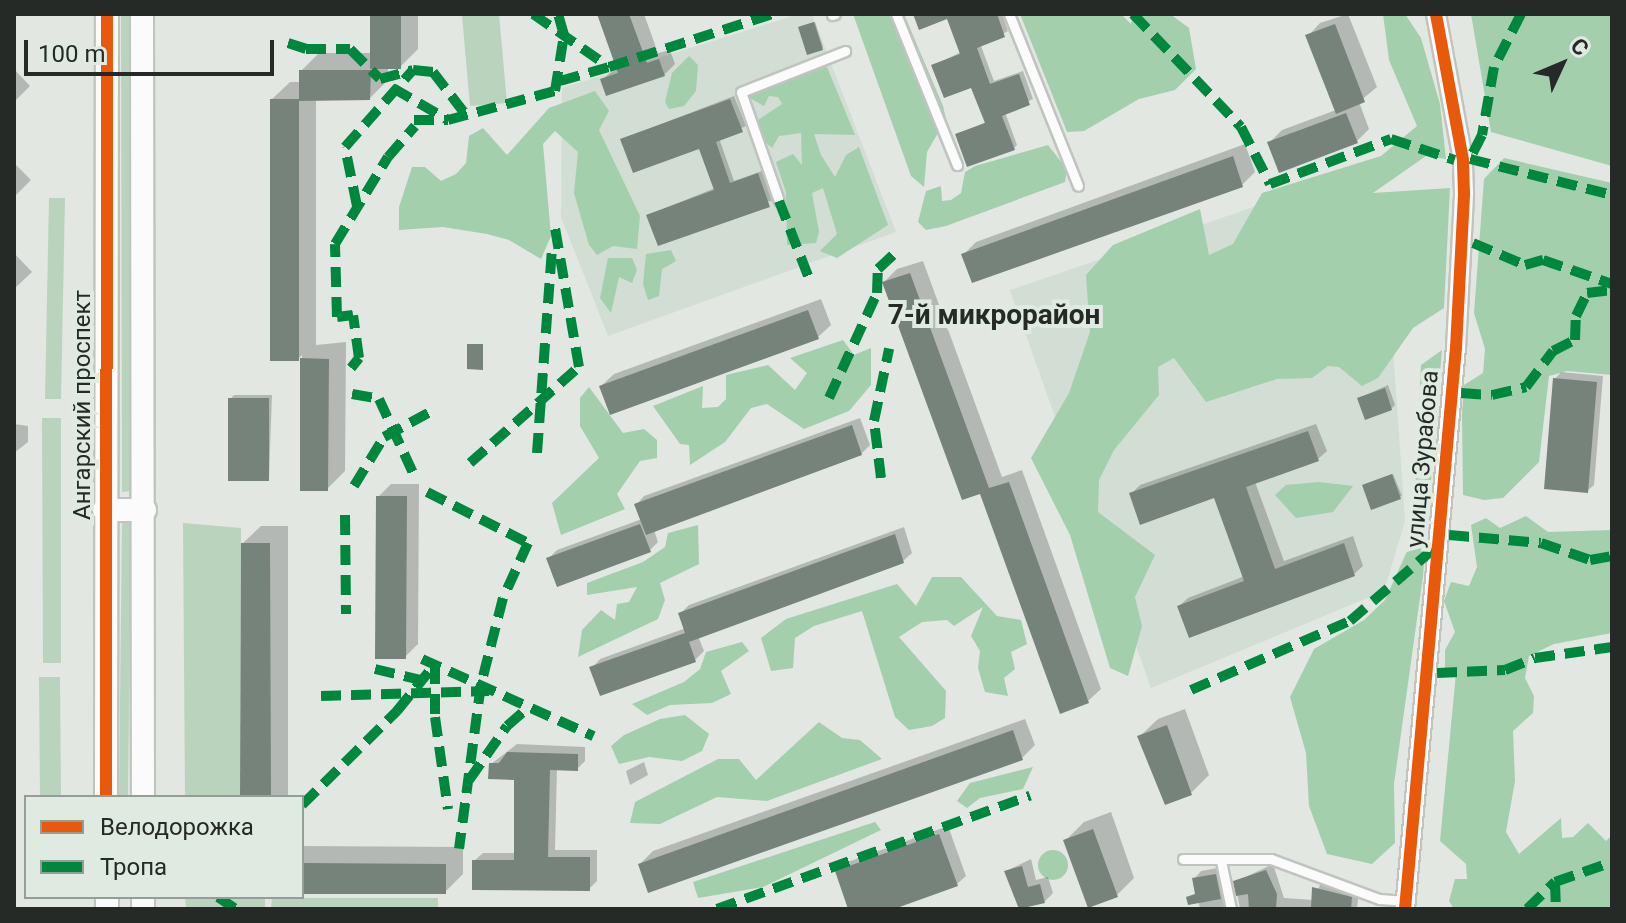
<!DOCTYPE html>
<html>
<head>
<meta charset="utf-8">
<style>
  body { margin:0 }
  #map { position:relative; width:1626px; height:923px; overflow:hidden; background:#e2e7e2; font-family:Roboto,sans-serif }
  div>[style] { position:absolute }
  .built>* { inset:0; background:#d2ddd3 }
  .green>* { inset:0; background:#b9d3bd }
  .forest>* { inset:0; background:#a3cfad }
  .round { border-radius:50% }
  .shadow>* { inset:0; background:#0003 }
  .building>* { inset:0; background:#75837a }
  .roads { filter:drop-shadow(2px 0 #c0c4c0) drop-shadow(-2px 0 #c0c4c0) drop-shadow(0 2px #c0c4c0) drop-shadow(0 -2px #c0c4c0) }
  .service>* { height:9px; margin:-4.5px; padding:0 4.5px; transform-origin:4.5px; border-radius:4.5px; background:#fbfbfb }
  .minor>* { height:18px; margin:-9px; padding:0 9px; transform-origin:9px; border-radius:9px; background:#fbfbfb }
  .tertiary>* { height:22px; margin:-11px; padding:0 11px; transform-origin:11px; border-radius:11px; background:#fbfbfb }
  .quiet>* { height:10px; margin-top:-5px; transform-origin:0; background:repeating-linear-gradient(90deg,#00873e 0 20px,transparent 0 30px) }
  .cycleway>* { height:12px; margin:-6px; padding:0 6px; transform-origin:6px; border-radius:6px; background:#e8590c }
  span { translate:-50% -50%; white-space:nowrap; text-align:center; line-height:1.15; -webkit-text-stroke:8px #dfeae1; paint-order:stroke }
  .street-label { font-size:24px; color:#262a27 }
  .quarter-label { font-size:28px; color:#262a27; font-weight:700 }
  .frame { position:absolute; inset:0; border:16px solid #262a27; pointer-events:none }
  .legend { position:absolute; left:24px; top:795px; width:280px; height:104px; box-sizing:border-box; background:#dfeae1; border:2px solid #959d97; margin:0; padding:10px 14px; list-style:none; font-size:24px; color:#262a27 }
  .legend li { display:flex; align-items:center; gap:16px; height:40px }
  .legend b { width:40px; border:2px solid #959d97 }
  .north { position:absolute; left:1522px; top:24px; width:80px; height:80px; -webkit-text-stroke:6px #dfeae1; paint-order:stroke; rotate:46deg; font-size:22px; font-weight:700; line-height:32px; text-align:center; color:#262a27 }
  .north::after { content:''; display:block; margin:auto; width:28px; height:36px; background:#262a27; clip-path:polygon(50% 0,100% 100%,50% 72%,0 100%) }
  .scale { position:absolute; left:24px; top:40px; width:250px; height:36px; box-sizing:border-box; border:4px solid #262a27; border-top:0; padding-left:10px; font-size:24px; line-height:28px; white-space:nowrap; color:#262a27; -webkit-text-stroke:6px #dfeae1; paint-order:stroke }
</style>
</head>
<body>
<div id="map">
  <div class="built">
    <div style="clip-path:polygon(799px 14px,812px 14px,896px 232px,608px 336px,561px 217px,562px 88px)"></div>
    <div style="clip-path:polygon(1345px 176px,1388px 278px,1405px 521px,1384px 591px,1151px 688px,1010px 290px)"></div>
  </div>
  <div class="green">
    <div style="clip-path:polygon(121px 14px,131px 14px,130px 491px,122px 492px)"></div>
    <div style="clip-path:polygon(499px 14px,507px 103px,470px 106px,462px 15px)"></div>
    <div style="clip-path:polygon(49px 198px,65px 198px,61px 399px,45px 399px)"></div>
    <div style="clip-path:polygon(42px 418px,61px 418px,61px 663px,43px 663px)"></div>
    <div style="clip-path:polygon(122px 521px,131px 522px,128px 797px,119px 797px)"></div>
    <div style="clip-path:polygon(183px 523px,241px 528px,240px 797px,185px 797px)"></div>
    <div style="clip-path:polygon(39px 677px,60px 677px,61px 797px,40px 797px)"></div>
    <div style="clip-path:polygon(185px 897px,265px 897px,265px 909px,186px 909px)"></div>
    <div style="clip-path:polygon(272px 898px,438px 898px,438px 909px,271px 909px)"></div>
  </div>
  <div class="forest">
    <div style="clip-path:polygon(853px 14px,904px 14px,943px 106px,946px 119px,927px 152px,924px 187px,911px 176px)"></div>
    <div style="clip-path:polygon(1020px 14px,1121px 14px,1131px 24px,1133px 14px,1170px 14px,1189px 28px,1196px 69px,1175px 90px,1139px 99px,1084px 131px,1067px 132px)"></div>
    <div style="clip-path:polygon(1383px 14px,1405px 14px,1421px 38px,1440px 104px,1446px 159px,1426px 156px,1373px 193px,1450px 188px,1444px 308px,1413px 328px,1378px 378px,1362px 386px,1339px 367px,1328px 366px,1312px 378px,1277px 379px,1206px 402px,1174px 358px,1158px 367px,1159px 395px,1114px 450px,1099px 480px,1098px 512px,1155px 555px,1135px 597px,1142px 626px,1128px 676px,1110px 668px,1070px 535px,1031px 458px,1069px 393px,1090px 332px,1086px 275px,1113px 245px,1200px 209px,1209px 255px,1233px 244px,1262px 193px,1381px 156px,1417px 126px,1389px 60px)"></div>
    <div style="clip-path:polygon(1471px 14px,1612px 14px,1612px 166px,1491px 132px)"></div>
    <div style="clip-path:polygon(689px 56px,698px 65px,696px 91px,684px 106px,669px 109px,665px 102px,672px 73px)"></div>
    <div style="clip-path:polygon(804px 63px,827px 67px,855px 135px,814px 134px,821px 155px,835px 177px,846px 155px,859px 147px,888px 225px,837px 258px,820px 251px,837px 234px,823px 188px,812px 193px,819px 232px,816px 243px,787px 245px,786px 192px,776px 162px,793px 154px,802px 165px,801px 133px,779px 136px,772px 148px,761px 138px,758px 120px,782px 104px,778px 97px,769px 96px,764px 106px,748px 97px,767px 76px)"></div>
    <div style="clip-path:polygon(595px 91px,609px 111px,599px 130px,640px 216px,637px 249px,613px 246px,597px 255px,589px 245px,574px 193px,578px 152px,555px 131px,543px 144px,551px 236px,541px 259px,509px 240px,487px 234px,443px 227px,399px 230px,399px 207px,412px 167px,425px 167px,441px 181px,456px 174px,466px 163px,469px 136px,483px 128px,507px 155px,549px 108px)"></div>
    <div style="clip-path:polygon(1048px 145px,1067px 169px,1065px 182px,946px 226px,926px 230px,918px 222px,926px 191px,941px 186px,942px 201px,951px 200px,961px 193px,965px 172px,975px 166px)"></div>
    <div style="clip-path:polygon(1504px 158px,1612px 183px,1612px 375px,1567px 371px,1549px 376px,1539px 462px,1503px 498px,1484px 500px,1463px 495px,1462px 415px,1464px 385px,1483px 373px,1485px 349px,1474px 313px,1484px 179px)"></div>
    <div style="clip-path:polygon(671px 250px,676px 261px,662px 269px,659px 296px,648px 300px,643px 284px,646px 254px)"></div>
    <div style="clip-path:polygon(608px 258px,632px 258px,637px 270px,632px 283px,619px 277px,611px 313px,600px 298px)"></div>
    <div style="clip-path:polygon(843px 340px,854px 355px,871px 348px,871px 385px,849px 411px,804px 429px,767px 404px,751px 408px,725px 442px,690px 465px,689px 445px,680px 444px,653px 406px,703px 386px,702px 408px,718px 407px,726px 399px,726px 375px,768px 365px,795px 390px,807px 373px,790px 358px)"></div>
    <div style="clip-path:polygon(1442px 350px,1423px 576px,1394px 784px,1395px 843px,1372px 864px,1327px 854px,1309px 806px,1306px 753px,1290px 697px,1314px 649px,1364px 620px,1385px 600px,1413px 538px,1421px 365px)"></div>
    <div style="clip-path:polygon(589px 387px,623px 433px,644px 429px,657px 440px,657px 458px,640px 461px,617px 494px,625px 509px,561px 535px,552px 503px,599px 458px,580px 426px,580px 398px)"></div>
    <div style="clip-path:polygon(1319px 482px,1353px 486px,1333px 512px,1296px 518px,1275px 495px,1286px 485px)"></div>
    <div style="clip-path:polygon(1526px 516px,1548px 532px,1612px 530px,1612px 633px,1554px 644px,1529px 656px,1525px 678px,1534px 696px,1533px 713px,1513px 731px,1515px 781px,1506px 832px,1519px 854px,1561px 818px,1562px 838px,1573px 837px,1588px 823px,1606px 841px,1612px 835px,1612px 909px,1454px 909px,1449px 901px,1455px 879px,1467px 879px,1466px 864px,1440px 841px,1456px 673px,1445px 673px,1445px 650px,1455px 632px,1444px 601px,1451px 582px,1469px 586px,1477px 567px,1471px 525px,1486px 518px,1500px 528px)"></div>
    <div style="clip-path:polygon(698px 525px,699px 564px,660px 583px,665px 600px,658px 619px,578px 657px,582px 630px,601px 610px,615px 620px,617px 604px,629px 602px,637px 587px,587px 595px,587px 583px,643px 562px,665px 547px,668px 533px)"></div>
    <div style="clip-path:polygon(932px 577px,961px 577px,997px 616px,1021px 620px,1027px 644px,1011px 652px,1015px 669px,1004px 678px,1008px 696px,985px 692px,978px 668px,980px 651px,971px 636px,983px 607px,954px 626px,947px 620px,922px 622px,899px 637px,946px 691px,945px 718px,932px 726px,909px 730px,895px 717px,862px 611px,814px 626px,795px 638px,793px 668px,771px 671px,761px 638px,786px 619px,897px 584px,916px 606px)"></div>
    <div style="clip-path:polygon(742px 642px,749px 651px,721px 671px,731px 694px,712px 703px,670px 705px,647px 715px,632px 704px,684px 682px,700px 669px,706px 652px)"></div>
    <div style="clip-path:polygon(685px 715px,709px 734px,702px 751px,682px 761px,649px 757px,619px 764px,611px 746px,624px 735px,660px 719px)"></div>
    <div style="clip-path:polygon(819px 722px,842px 738px,860px 740px,882px 759px,767px 801px,717px 797px,660px 824px,630px 823px,635px 802px,718px 759px,739px 759px,756px 780px)"></div>
    <div style="clip-path:polygon(1033px 767px,1023px 789px,980px 798px,967px 808px,957px 801px,970px 783px)"></div>
    <div style="clip-path:polygon(875px 822px,881px 830px,763px 887px,698px 898px,693px 882px)"></div>
    <div class="round" style="left:1038px;top:850px;width:30px;height:30px"></div>
  </div>
  <div class="shadow">
    <div style="clip-path:polygon(372px 14px,418px 14px,418px 49px,400px 67px,388px 67px,388px 80px,370px 98px,316px 99px,316px 345px,346px 342px,345px 471px,327px 489px,302px 489px,302px 355px,298px 359px,272px 99px,290px 82px,301px 82px,301px 71px,319px 53px,372px 53px)"></div>
    <div style="clip-path:polygon(599px 14px,644px 14px,658px 53px,670px 50px,675px 64px,664px 75px,603px 79px,618px 66px)"></div>
    <div style="clip-path:polygon(915px 14px,1002px 14px,1008px 31px,981px 46px,994px 81px,1023px 71px,1033px 99px,1005px 112px,1017px 145px,1013px 149px,957px 135px,986px 122px,972px 86px,934px 65px,961px 52px,948px 16px)"></div>
    <div style="clip-path:polygon(1348px 14px,1377px 87px,1359px 102px,1369px 129px,1356px 142px,1269px 143px,1282px 130px,1336px 110px,1308px 36px,1320px 23px)"></div>
    <div style="clip-path:polygon(815px 22px,823px 47px,822px 48px,801px 26px)"></div>
    <div style="clip-path:polygon(14px 69px,30px 86px,14px 102px)"></div>
    <div style="clip-path:polygon(734px 96px,746px 126px,719px 138px,734px 181px,762px 171px,772px 201px,648px 215px,715px 188px,700px 146px,622px 139px)"></div>
    <div style="clip-path:polygon(1245px 144px,1255px 172px,1242px 185px,964px 254px,976px 242px)"></div>
    <div style="clip-path:polygon(14px 163px,31px 180px,14px 197px)"></div>
    <div style="clip-path:polygon(14px 253px,32px 272px,14px 289px)"></div>
    <div style="clip-path:polygon(923px 261px,1002px 477px,1022px 470px,1101px 689px,1088px 701px,981px 491px,884px 282px,897px 269px)"></div>
    <div style="clip-path:polygon(821px 299px,831px 325px,818px 337px,601px 386px,614px 374px)"></div>
    <div style="clip-path:polygon(1561px 372px,1603px 376px,1594px 485px,1587px 491px,1555px 379px)"></div>
    <div style="clip-path:polygon(1388px 385px,1395px 405px,1391px 409px,1359px 398px)"></div>
    <div style="clip-path:polygon(234px 395px,272px 395px,269px 479px,230px 399px)"></div>
    <div style="clip-path:polygon(860px 418px,870px 445px,861px 454px,654px 530px,658px 542px,650px 550px,549px 558px,557px 550px,642px 519px,636px 505px,644px 496px)"></div>
    <div style="clip-path:polygon(14px 424px,28px 426px,28px 442px,14px 453px)"></div>
    <div style="clip-path:polygon(1316px 424px,1327px 451px,1318px 459px,1255px 482px,1284px 561px,1353px 536px,1363px 566px,1354px 574px,1179px 606px,1188px 598px,1245px 576px,1215px 496px,1131px 494px,1140px 485px)"></div>
    <div style="clip-path:polygon(1393px 474px,1402px 496px,1372px 508px,1365px 484px)"></div>
    <div style="clip-path:polygon(391px 484px,419px 484px,418px 644px,405px 657px,378px 497px)"></div>
    <div style="clip-path:polygon(261px 526px,288px 526px,288px 797px,242px 797px,243px 543px)"></div>
    <div style="clip-path:polygon(904px 527px,912px 553px,903px 561px,698px 636px,704px 651px,695px 660px,592px 668px,600px 659px,686px 628px,681px 613px,689px 605px)"></div>
    <div style="clip-path:polygon(1185px 709px,1209px 775px,1191px 793px,1140px 736px,1158px 719px)"></div>
    <div style="clip-path:polygon(1025px 719px,1035px 745px,1022px 758px,640px 864px,653px 851px)"></div>
    <div style="clip-path:polygon(517px 744px,585px 747px,585px 761px,577px 769px,557px 768px,555px 850px,597px 850px,597px 881px,589px 889px,474px 861px,483px 853px,516px 853px,516px 778px,491px 764px)"></div>
    <div style="clip-path:polygon(644px 762px,648px 775px,630px 785px,626px 771px)"></div>
    <div style="clip-path:polygon(1111px 812px,1134px 878px,1116px 896px,1066px 840px,1084px 822px)"></div>
    <div style="clip-path:polygon(948px 826px,966px 876px,957px 884px,879px 909px,837px 871px,845px 863px)"></div>
    <div style="clip-path:polygon(302px 846px,463px 847px,463px 874px,445px 892px,302px 892px)"></div>
    <div style="clip-path:polygon(1031px 859px,1036px 880px,1048px 877px,1053px 893px,1044px 902px,1006px 871px)"></div>
    <div style="clip-path:polygon(1273px 864px,1284px 898px,1314px 900px,1322px 880px,1359px 890px,1357px 909px,1240px 909px,1235px 882px)"></div>
    <div style="clip-path:polygon(1223px 867px,1237px 909px,1200px 909px,1194px 879px,1201px 871px)"></div>
  </div>
  <div class="building">
    <div style="clip-path:polygon(370px 14px,401px 14px,401px 69px,370px 69px)"></div>
    <div style="clip-path:polygon(597px 14px,629px 14px,647px 63px,659px 59px,665px 76px,606px 96px,600px 79px,618px 73px)"></div>
    <div style="clip-path:polygon(913px 14px,997px 14px,1005px 37px,977px 48px,990px 84px,1019px 74px,1030px 105px,1002px 116px,1015px 150px,967px 167px,955px 134px,985px 123px,971px 88px,944px 98px,931px 65px,960px 54px,947px 19px,919px 30px)"></div>
    <div style="clip-path:polygon(814px 22px,823px 50px,807px 55px,798px 27px)"></div>
    <div style="clip-path:polygon(1335px 24px,1365px 102px,1336px 114px,1305px 35px)"></div>
    <div style="clip-path:polygon(299px 70px,371px 70px,370px 100px,299px 101px,299px 361px,270px 361px,270px 99px,299px 99px)"></div>
    <div style="clip-path:polygon(730px 99px,743px 132px,716px 142px,730px 183px,758px 173px,770px 207px,658px 246px,646px 215px,714px 190px,699px 149px,633px 173px,620px 139px)"></div>
    <div style="clip-path:polygon(1346px 113px,1358px 143px,1279px 173px,1267px 142px)"></div>
    <div style="clip-path:polygon(1233px 156px,1243px 187px,972px 283px,961px 254px)"></div>
    <div style="clip-path:polygon(910px 273px,989px 488px,1009px 482px,1089px 703px,1060px 714px,980px 494px,962px 500px,882px 282px)"></div>
    <div style="clip-path:polygon(808px 310px,819px 339px,610px 415px,599px 386px)"></div>
    <div style="clip-path:polygon(467px 344px,483px 344px,483px 370px,467px 369px)"></div>
    <div style="clip-path:polygon(300px 358px,329px 359px,328px 491px,300px 491px)"></div>
    <div style="clip-path:polygon(1553px 378px,1597px 382px,1588px 493px,1544px 489px)"></div>
    <div style="clip-path:polygon(1385px 388px,1392px 410px,1365px 420px,1357px 398px)"></div>
    <div style="clip-path:polygon(228px 398px,269px 398px,269px 481px,228px 481px)"></div>
    <div style="clip-path:polygon(852px 425px,862px 455px,646px 535px,634px 504px)"></div>
    <div style="clip-path:polygon(1308px 431px,1319px 461px,1246px 487px,1275px 569px,1344px 543px,1355px 576px,1189px 638px,1177px 606px,1244px 581px,1214px 498px,1140px 525px,1129px 493px)"></div>
    <div style="clip-path:polygon(1392px 474px,1401px 499px,1371px 510px,1362px 485px)"></div>
    <div style="clip-path:polygon(376px 496px,407px 496px,406px 659px,375px 659px)"></div>
    <div style="clip-path:polygon(640px 524px,651px 552px,557px 587px,546px 558px)"></div>
    <div style="clip-path:polygon(895px 534px,904px 563px,689px 642px,696px 662px,600px 696px,589px 667px,685px 633px,678px 613px)"></div>
    <div style="clip-path:polygon(241px 543px,270px 543px,271px 797px,240px 797px)"></div>
    <div style="clip-path:polygon(1167px 725px,1192px 795px,1165px 805px,1137px 736px)"></div>
    <div style="clip-path:polygon(1013px 730px,1023px 760px,648px 893px,638px 864px)"></div>
    <div style="clip-path:polygon(507px 752px,578px 754px,578px 771px,550px 770px,548px 857px,590px 857px,590px 891px,472px 890px,472px 860px,514px 860px,514px 780px,488px 779px,489px 763px,499px 763px)"></div>
    <div style="clip-path:polygon(1093px 829px,1118px 897px,1088px 908px,1063px 840px)"></div>
    <div style="clip-path:polygon(939px 834px,958px 886px,894px 909px,848px 909px,835px 871px)"></div>
    <div style="clip-path:polygon(302px 863px,446px 864px,446px 894px,302px 894px)"></div>
    <div style="clip-path:polygon(1022px 866px,1028px 887px,1040px 884px,1045px 903px,1019px 909px,1004px 871px)"></div>
    <div style="clip-path:polygon(1266px 870px,1277px 894px,1276px 909px,1249px 909px,1248px 894px,1236px 896px,1233px 881px)"></div>
    <div style="clip-path:polygon(1216px 874px,1221px 899px,1188px 905px,1186px 897px,1195px 894px,1192px 878px)"></div>
    <div style="clip-path:polygon(1312px 887px,1352px 897px,1351px 909px,1311px 909px)"></div>
  </div>
  <div class="roads">
    <div class="service">
      <div style="left:896px;top:14px;width:163px;rotate:68deg"></div>
      <div style="left:1009px;top:14px;width:185px;rotate:68.1deg"></div>
      <div style="left:832px;top:15px;width:3px;rotate:-18deg"></div>
      <div style="left:779px;top:201px;width:115px;rotate:-109.2deg"></div>
      <div style="left:741px;top:92px;width:112px;rotate:-21.5deg"></div>
      <div style="left:1183px;top:859px;width:88px"></div>
      <div style="left:1271px;top:859px;width:115px;rotate:20.3deg"></div>
      <div style="left:1379px;top:899px;width:27px;rotate:4deg"></div>
      <div style="left:1221px;top:861px;width:49px;rotate:78.2deg"></div>
    </div>
    <div class="minor">
      <div style="left:1405px;top:909px;width:563px;rotate:-84.81deg"></div>
      <div style="left:1456px;top:348px;width:155px;rotate:-87deg"></div>
      <div style="left:1464px;top:193px;width:33px;rotate:-92deg"></div>
      <div style="left:1463px;top:160px;width:148px;rotate:-100.5deg"></div>
    </div>
    <div class="tertiary">
      <div style="left:142px;top:14px;width:783px;rotate:89.93deg"></div>
      <div style="left:104px;top:510px;width:41px"></div>
      <div style="left:106px;top:797px;width:783px;rotate:-89.93deg"></div>
      <div style="left:107px;top:897px;width:12px;rotate:90deg"></div>
      <div style="left:143px;top:909px;width:12px;rotate:-90deg"></div>
    </div>
  </div>
  <div class="quiet">
    <div style="left:533px;top:14px;width:93px;rotate:34.9deg"></div>
    <div style="left:609px;top:67px;width:171px;rotate:-18deg"></div>
    <div style="left:1133px;top:14px;width:156px;rotate:46.3deg"></div>
    <div style="left:1241px;top:127px;width:64px;rotate:63deg"></div>
    <div style="left:1270px;top:184px;width:129px;rotate:-20.4deg"></div>
    <div style="left:1391px;top:139px;width:67px;rotate:18.2deg"></div>
    <div style="left:1521px;top:14px;width:59px;rotate:117deg"></div>
    <div style="left:1494px;top:67px;width:69px;rotate:100deg"></div>
    <div style="left:1482px;top:135px;width:27px;rotate:117deg"></div>
    <div style="left:1470px;top:159px;width:146px;rotate:14.2deg"></div>
    <div style="left:288px;top:43px;width:19px;rotate:18deg"></div>
    <div style="left:306px;top:49px;width:44px"></div>
    <div style="left:350px;top:49px;width:42px;rotate:45deg"></div>
    <div style="left:380px;top:79px;width:34px;rotate:-15deg"></div>
    <div style="left:413px;top:70px;width:20px;rotate:6deg"></div>
    <div style="left:433px;top:72px;width:54px;rotate:52.5deg"></div>
    <div style="left:560px;top:81px;width:51px;rotate:-15.9deg"></div>
    <div style="left:393px;top:88px;width:64px;rotate:30.2deg"></div>
    <div style="left:414px;top:120px;width:34px"></div>
    <div style="left:448px;top:120px;width:111px;rotate:-15.2deg"></div>
    <div style="left:555px;top:91px;width:57px;rotate:-80.9deg"></div>
    <div style="left:564px;top:35px;width:22px;rotate:-106deg"></div>
    <div style="left:779px;top:201px;width:86px;rotate:68.8deg"></div>
    <div style="left:357px;top:206px;width:60px;rotate:-101.5deg"></div>
    <div style="left:345px;top:147px;width:103px;rotate:-48.6deg"></div>
    <div style="left:1473px;top:243px;width:56px;rotate:22.9deg"></div>
    <div style="left:1525px;top:265px;width:19px;rotate:-16deg"></div>
    <div style="left:1543px;top:260px;width:73px;rotate:19.2deg"></div>
    <div style="left:351px;top:368px;width:13px;rotate:-51deg"></div>
    <div style="left:359px;top:358px;width:43px;rotate:-97.9deg"></div>
    <div style="left:353px;top:315px;width:16px;rotate:173deg"></div>
    <div style="left:337px;top:317px;width:73px;rotate:-91.6deg"></div>
    <div style="left:335px;top:244px;width:102px;rotate:-58.7deg"></div>
    <div style="left:388px;top:157px;width:41px;rotate:-48.9deg"></div>
    <div style="left:1461px;top:393px;width:31px;rotate:4deg"></div>
    <div style="left:1492px;top:395px;width:35px;rotate:-13deg"></div>
    <div style="left:1526px;top:387px;width:45px;rotate:-53.1deg"></div>
    <div style="left:1553px;top:351px;width:25px;rotate:-27deg"></div>
    <div style="left:1575px;top:340px;width:24px;rotate:-88deg"></div>
    <div style="left:1576px;top:316px;width:25px;rotate:-64deg"></div>
    <div style="left:1587px;top:293px;width:25px;rotate:-7deg"></div>
    <div style="left:352px;top:394px;width:27px;rotate:10deg"></div>
    <div style="left:379px;top:399px;width:81px;rotate:65.3deg"></div>
    <div style="left:829px;top:398px;width:115px;rotate:-65.4deg"></div>
    <div style="left:877px;top:293px;width:24px;rotate:-88deg"></div>
    <div style="left:878px;top:269px;width:26px;rotate:-43deg"></div>
    <div style="left:537px;top:453px;width:207px;rotate:-85.8deg"></div>
    <div style="left:470px;top:463px;width:145px;rotate:-41.4deg"></div>
    <div style="left:579px;top:367px;width:146px;rotate:-99.8deg"></div>
    <div style="left:881px;top:478px;width:57px;rotate:-97deg"></div>
    <div style="left:874px;top:421px;width:74px;rotate:-78.2deg"></div>
    <div style="left:354px;top:486px;width:57px;rotate:-58.5deg"></div>
    <div style="left:384px;top:437px;width:52px;rotate:-28.5deg"></div>
    <div style="left:427px;top:492px;width:113px;rotate:26.8deg"></div>
    <div style="left:528px;top:543px;width:60px;rotate:114.4deg"></div>
    <div style="left:503px;top:598px;width:89px;rotate:104.3deg"></div>
    <div style="left:481px;top:684px;width:166px;rotate:97.6deg"></div>
    <div style="left:345px;top:515px;width:99px;rotate:89.4deg"></div>
    <div style="left:1449px;top:535px;width:92px;rotate:5deg"></div>
    <div style="left:1541px;top:543px;width:52px;rotate:19.1deg"></div>
    <div style="left:1590px;top:560px;width:22px;rotate:-10deg"></div>
    <div style="left:422px;top:659px;width:188px;rotate:24.2deg"></div>
    <div style="left:435px;top:664px;width:53px;rotate:90deg"></div>
    <div style="left:435px;top:717px;width:93px;rotate:82deg"></div>
    <div style="left:375px;top:669px;width:56px;rotate:13.5deg"></div>
    <div style="left:1437px;top:673px;width:68px;rotate:-2.5deg"></div>
    <div style="left:1505px;top:670px;width:32px;rotate:-22deg"></div>
    <div style="left:1535px;top:658px;width:78px;rotate:-8.1deg"></div>
    <div style="left:1191px;top:690px;width:173px;rotate:-23.5deg"></div>
    <div style="left:1350px;top:621px;width:115px;rotate:-40.8deg"></div>
    <div style="left:321px;top:696px;width:168px;rotate:-1.7deg"></div>
    <div style="left:469px;top:780px;width:66px;rotate:-54.9deg"></div>
    <div style="left:507px;top:726px;width:29px;rotate:-41deg"></div>
    <div style="left:302px;top:805px;width:134px;rotate:-44.7deg"></div>
    <div style="left:397px;top:711px;width:60px;rotate:-51deg"></div>
    <div style="left:1555px;top:882px;width:27px;rotate:88deg"></div>
    <div style="left:218px;top:897px;width:22px;rotate:34deg"></div>
    <div style="left:717px;top:909px;width:333px;rotate:-19.9deg"></div>
    <div style="left:1527px;top:909px;width:39px;rotate:-44deg"></div>
    <div style="left:1555px;top:882px;width:60px;rotate:-19.3deg"></div>
  </div>
  <div class="cycleway">
    <div style="left:106px;top:797px;width:783px;rotate:-89.93deg"></div>
    <div style="left:1405px;top:909px;width:563px;rotate:-84.81deg"></div>
    <div style="left:1456px;top:348px;width:155px;rotate:-87deg"></div>
    <div style="left:1464px;top:193px;width:33px;rotate:-92deg"></div>
    <div style="left:1463px;top:160px;width:148px;rotate:-100.5deg"></div>
  </div>
  <div class="street-label">
    <span style="left:83px;top:405px;rotate:-90deg">Ангарский проспект</span>
    <span style="left:1423px;top:459px;rotate:-85deg">улица Зурабова</span>
  </div>
  <div class="quarter-label">
    <span style="left:994px;top:315px">7-й микрорайон</span>
  </div>
  <div class="frame"></div>
  <ul class="legend">
  <li><b style="height:10px;background:#e8590c"></b>Велодорожка</li>
  <li><b style="height:10px;background:#00873e"></b>Тропа</li>
  </ul>
  <div class="north">С</div>
  <div class="scale">100 m</div>
</div>
</body>
</html>
